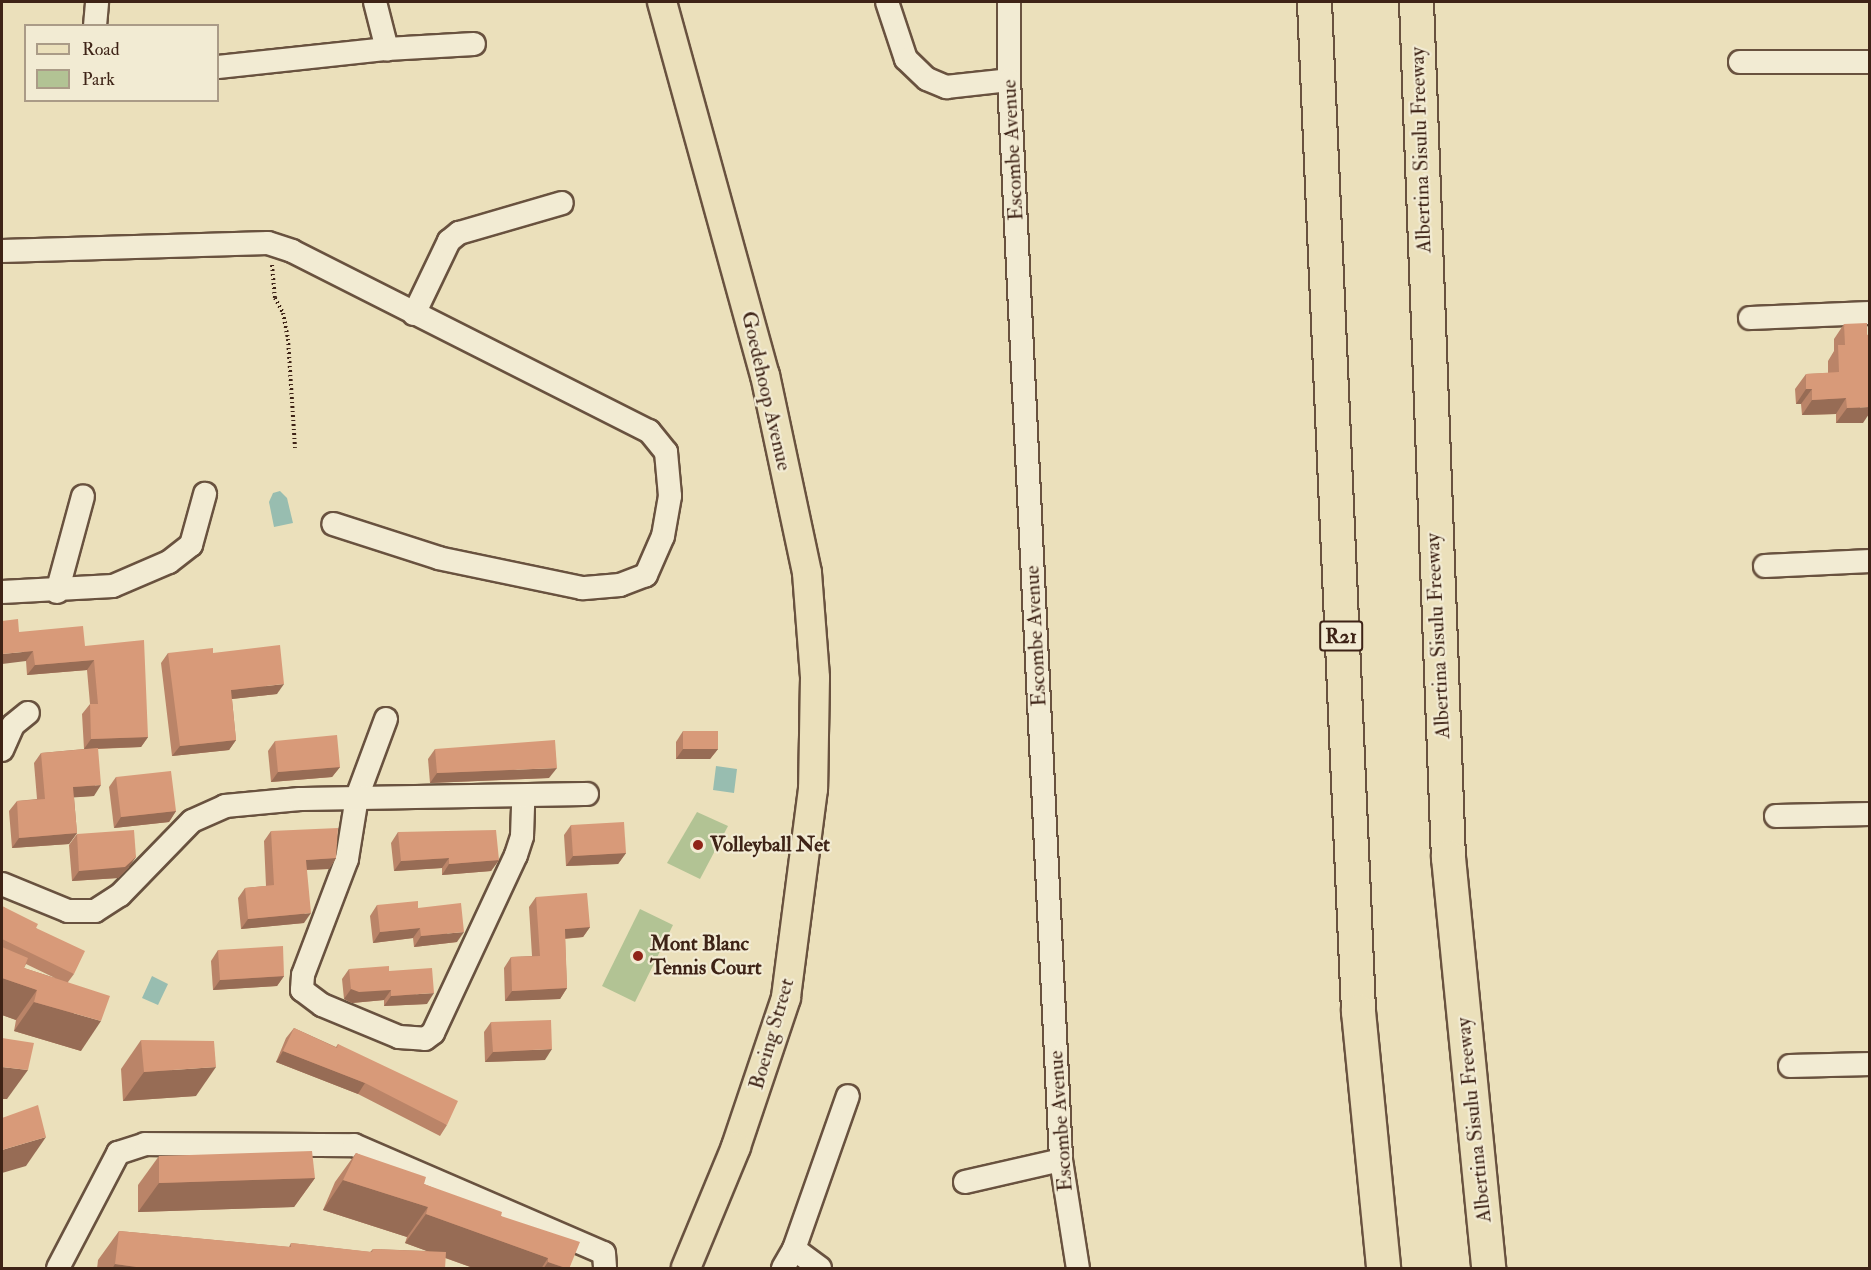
<!DOCTYPE html>
<html>
<head>
<meta charset="utf-8">
<style>
  body { margin:0 }
  #map { position:relative; width:1871px; height:1270px; overflow:hidden; background:#ebe0bb; font-family:"IM FELL Double Pica",serif }
  div>[style] { position:absolute }
  .green>* { inset:0; background:#b2c394 }
  .water>* { inset:0; background:#98bdb0 }
  .path>* { height:4px; margin-top:-2px; transform-origin:0; background:repeating-linear-gradient(90deg,#3e2316 0 1.5px,transparent 0 4.5px) }
  .roads { filter:drop-shadow(2px 0 #69523f) drop-shadow(-2px 0 #69523f) drop-shadow(0 2px #69523f) drop-shadow(0 -2px #69523f) }
  .minor>* { height:22px; margin:-11px; padding:0 11px; transform-origin:11px; border-radius:11px; background:#f2ebd3 }
  .major>* { height:28px; margin:-14px; padding:0 14px; transform-origin:14px; border-radius:14px; background:#ebe0bb }
  .highway>* { height:33px; margin:-16.5px; padding:0 16.5px; transform-origin:16.5px; border-radius:16.5px; background:#ebe0bb }
  .wall>* { inset:0; background:#ba8468 }
  .shaded-wall>* { inset:0; background:#976c55 }
  .building>* { inset:0; background:#d89a79 }
  .dots>* { width:16px; height:16px; translate:-50% -50%; box-sizing:border-box; border:3px solid #f2ebd3; border-radius:50% }
  span { translate:-50% -50%; white-space:nowrap; text-align:center; line-height:1.15; -webkit-text-stroke:4.5px #f2ebd3; paint-order:stroke }
  .shield-label span { padding:2px 4px; background:#f2ebd3; border:2px solid; border-radius:4px; -webkit-text-stroke-width:0 }
  .shield-label { font-size:20px; color:#3e2316; font-weight:700 }
  .street-label { font-size:21px; color:#3e2316 }
  .poi-label { font-size:21px; color:#3e2316; font-weight:700 }
  .left { translate:0 -50%; text-align:left }
  .frame { position:absolute; inset:0; border:3px solid #3e2316; pointer-events:none }
  .legend { position:absolute; left:24px; top:24px; width:195px; height:78px; box-sizing:border-box; background:#f2ebd3; border:2px solid #aa9b87; margin:0; padding:8px 10px; list-style:none; font-size:18px; color:#3e2316 }
  .legend li { display:flex; align-items:center; gap:12px; height:30px }
  .legend b { width:30px; border:2px solid #aa9b87 }
</style>
</head>
<body>
<div id="map">
  <div class="green">
    <div style="clip-path:polygon(697px 812px,728px 826px,700px 879px,667px 863px)"></div>
    <div style="clip-path:polygon(640px 909px,673px 925px,635px 1002px,602px 986px)"></div>
  </div>
  <div class="water">
    <div style="clip-path:polygon(280px 491px,287px 498px,293px 523px,274px 527px,269px 502px,273px 493px)"></div>
    <div style="clip-path:polygon(716px 766px,737px 769px,734px 793px,713px 790px)"></div>
    <div style="clip-path:polygon(152px 976px,168px 984px,158px 1005px,142px 998px)"></div>
  </div>
  <div class="path">
    <div style="left:272px;top:265px;width:33px;rotate:85deg"></div>
    <div style="left:275px;top:298px;width:17px;rotate:62deg"></div>
    <div style="left:283px;top:313px;width:26px;rotate:79deg"></div>
    <div style="left:288px;top:339px;width:109px;rotate:86.3deg"></div>
  </div>
  <div class="roads">
    <div class="minor">
      <div style="left:375px;top:2px;width:49px;rotate:75.7deg"></div>
      <div style="left:887px;top:2px;width:60px;rotate:71.6deg"></div>
      <div style="left:906px;top:59px;width:29px;rotate:44deg"></div>
      <div style="left:927px;top:79px;width:21px;rotate:23deg"></div>
      <div style="left:946px;top:87px;width:63px;rotate:-6.3deg"></div>
      <div style="left:1009px;top:2px;width:78px;rotate:90deg"></div>
      <div style="left:1009px;top:80px;width:1081px;rotate:87.24deg"></div>
      <div style="left:1061px;top:1160px;width:109px;rotate:81.1deg"></div>
      <div style="left:95px;top:26px;width:24px;rotate:-85deg"></div>
      <div style="left:1740px;top:62px;width:130px"></div>
      <div style="left:218px;top:67px;width:170px;rotate:-6.1deg"></div>
      <div style="left:387px;top:49px;width:87px;rotate:-3.3deg"></div>
      <div style="left:2px;top:251px;width:266px;rotate:-1.7deg"></div>
      <div style="left:268px;top:243px;width:25px;rotate:18deg"></div>
      <div style="left:292px;top:251px;width:400px;rotate:26.8deg"></div>
      <div style="left:649px;top:431px;width:27px;rotate:51deg"></div>
      <div style="left:666px;top:452px;width:44px;rotate:84.8deg"></div>
      <div style="left:670px;top:496px;width:41px;rotate:99.9deg"></div>
      <div style="left:663px;top:536px;width:43px;rotate:113.6deg"></div>
      <div style="left:646px;top:575px;width:28px;rotate:159deg"></div>
      <div style="left:620px;top:585px;width:38px;rotate:175deg"></div>
      <div style="left:582px;top:588px;width:146px;rotate:-168.2deg"></div>
      <div style="left:439px;top:558px;width:111px;rotate:-162.2deg"></div>
      <div style="left:414px;top:314px;width:81px;rotate:-64.4deg"></div>
      <div style="left:449px;top:241px;width:13px;rotate:-39deg"></div>
      <div style="left:459px;top:233px;width:107px;rotate:-16.2deg"></div>
      <div style="left:1750px;top:318px;width:120px;rotate:-2.4deg"></div>
      <div style="left:1765px;top:566px;width:105px;rotate:-2.7deg"></div>
      <div style="left:2px;top:592px;width:111px;rotate:-3.1deg"></div>
      <div style="left:113px;top:586px;width:61px;rotate:-23.2deg"></div>
      <div style="left:169px;top:562px;width:28px;rotate:-38deg"></div>
      <div style="left:191px;top:545px;width:53px;rotate:-74.6deg"></div>
      <div style="left:57px;top:592px;width:99px;rotate:-74.8deg"></div>
      <div style="left:386px;top:719px;width:83px;rotate:110.4deg"></div>
      <div style="left:357px;top:797px;width:63px;rotate:99.2deg"></div>
      <div style="left:347px;top:859px;width:124px;rotate:110.8deg"></div>
      <div style="left:303px;top:975px;width:15px;rotate:94deg"></div>
      <div style="left:302px;top:990px;width:25px;rotate:37deg"></div>
      <div style="left:322px;top:1005px;width:83px;rotate:22.6deg"></div>
      <div style="left:399px;top:1037px;width:26px;rotate:4deg"></div>
      <div style="left:425px;top:1039px;width:10px;rotate:-37deg"></div>
      <div style="left:433px;top:1033px;width:196px;rotate:-65deg"></div>
      <div style="left:516px;top:855px;width:20px;rotate:-72deg"></div>
      <div style="left:522px;top:836px;width:38px;rotate:-88deg"></div>
      <div style="left:2px;top:750px;width:27px;rotate:-66deg"></div>
      <div style="left:13px;top:725px;width:19px;rotate:-39deg"></div>
      <div style="left:1776px;top:816px;width:94px;rotate:-1.2deg"></div>
      <div style="left:2px;top:884px;width:71px;rotate:22.2deg"></div>
      <div style="left:68px;top:911px;width:27px"></div>
      <div style="left:95px;top:911px;width:30px;rotate:-33deg"></div>
      <div style="left:120px;top:895px;width:103px;rotate:-45.8deg"></div>
      <div style="left:192px;top:821px;width:36px;rotate:-24deg"></div>
      <div style="left:225px;top:806px;width:75px;rotate:-5.3deg"></div>
      <div style="left:300px;top:799px;width:287px;rotate:-1deg"></div>
      <div style="left:1790px;top:1066px;width:80px;rotate:-1.4deg"></div>
      <div style="left:965px;top:1182px;width:98px;rotate:-12.9deg"></div>
      <div style="left:794px;top:1249px;width:32px;rotate:36deg"></div>
      <div style="left:58px;top:1268px;width:130px;rotate:-62.4deg"></div>
      <div style="left:118px;top:1153px;width:28px;rotate:-18deg"></div>
      <div style="left:145px;top:1144px;width:209px;rotate:0.3deg"></div>
      <div style="left:354px;top:1145px;width:272px;rotate:23.4deg"></div>
      <div style="left:604px;top:1253px;width:15px;rotate:86deg"></div>
      <div style="left:783px;top:1268px;width:22px;rotate:-60deg"></div>
      <div style="left:794px;top:1249px;width:162px;rotate:-70.6deg"></div>
    </div>
    <div class="major">
      <div style="left:662px;top:2px;width:387px;rotate:74.6deg"></div>
      <div style="left:765px;top:375px;width:202px;rotate:78deg"></div>
      <div style="left:807px;top:573px;width:105px;rotate:85.6deg"></div>
      <div style="left:815px;top:678px;width:111px;rotate:91deg"></div>
      <div style="left:813px;top:789px;width:211px;rotate:97.4deg"></div>
      <div style="left:786px;top:998px;width:157px;rotate:108.6deg"></div>
      <div style="left:736px;top:1147px;width:131px;rotate:112.5deg"></div>
    </div>
    <div class="highway">
      <div style="left:1314px;top:2px;width:1010px;rotate:87.5deg"></div>
      <div style="left:1358px;top:1011px;width:258px;rotate:84.4deg"></div>
      <div style="left:1416px;top:2px;width:856px;rotate:87.86deg"></div>
      <div style="left:1448px;top:857px;width:413px;rotate:84.4deg"></div>
    </div>
  </div>
  <div class="wall">
    <div style="clip-path:polygon(1844px 324px,1863px 423px,1836px 423px,1836px 414px,1802px 415px,1801px 404px,1796px 404px,1795px 389px,1806px 374px,1828px 373px,1828px 361px,1834px 351px,1834px 339px)"></div>
    <div style="clip-path:polygon(19px 632px,85px 646px,148px 737px,141px 747px,98px 749px,94px 796px,74px 797px,77px 833px,69px 844px,12px 848px,9px 811px,17px 801px,37px 799px,34px 763px,41px 753px,84px 749px,82px 714px,90px 704px,87px 670px,27px 675px,26px 661px)"></div>
    <div style="clip-path:polygon(168px 653px,213px 653px,277px 694px,232px 699px,236px 740px,229px 750px,172px 756px,161px 663px)"></div>
    <div style="clip-path:polygon(683px 731px,718px 749px,710px 759px,676px 759px,676px 742px)"></div>
    <div style="clip-path:polygon(275px 741px,340px 767px,332px 777px,271px 782px,268px 751px)"></div>
    <div style="clip-path:polygon(435px 749px,549px 778px,430px 783px,428px 759px)"></div>
    <div style="clip-path:polygon(116px 777px,176px 811px,169px 822px,114px 828px,109px 787px)"></div>
    <div style="clip-path:polygon(571px 825px,626px 853px,618px 864px,566px 866px,564px 835px)"></div>
    <div style="clip-path:polygon(271px 831px,336px 858px,329px 869px,307px 870px,304px 923px,241px 929px,238px 898px,245px 888px,266px 886px,264px 841px)"></div>
    <div style="clip-path:polygon(398px 832px,499px 860px,491px 871px,442px 875px,442px 868px,394px 871px,391px 843px)"></div>
    <div style="clip-path:polygon(77px 834px,129px 867px,118px 878px,72px 881px,69px 845px)"></div>
    <div style="clip-path:polygon(536px 897px,590px 927px,583px 937px,565px 939px,567px 988px,560px 999px,505px 1001px,504px 968px,511px 957px,532px 956px,529px 907px)"></div>
    <div style="clip-path:polygon(377px 905px,418px 908px,457px 942px,414px 947px,413px 938px,373px 943px,370px 916px)"></div>
    <div style="clip-path:polygon(evenodd,2px 906px,36px 928px,74px 974px,68px 982px,81px 1051px,14px 1031px,16px 1020px,2px 1015px,2px 906px,26px 964px,55px 978px,24px 968px,26px 964px)"></div>
    <div style="clip-path:polygon(218px 950px,284px 976px,277px 986px,213px 990px,211px 961px)"></div>
    <div style="clip-path:polygon(349px 969px,389px 971px,427px 1004px,384px 1006px,384px 1000px,352px 1003px,344px 999px,342px 979px)"></div>
    <div style="clip-path:polygon(491px 1022px,545px 1060px,485px 1062px,484px 1032px)"></div>
    <div style="clip-path:polygon(294px 1028px,336px 1047px,338px 1044px,447px 1125px,440px 1136px,358px 1094px,276px 1062px,286px 1038px)"></div>
    <div style="clip-path:polygon(141px 1040px,196px 1096px,123px 1101px,121px 1069px)"></div>
    <div style="clip-path:polygon(356px 1153px,424px 1184px,501px 1216px,569px 1269px,476px 1269px,445px 1258px,445px 1269px,97px 1269px,98px 1260px,119px 1231px,289px 1247px,291px 1243px,370px 1252px,373px 1249px,427px 1251px,405px 1243px,407px 1237px,323px 1210px,335px 1182px)"></div>
    <div style="clip-path:polygon(159px 1156px,315px 1178px,294px 1207px,138px 1212px,138px 1185px)"></div>
  </div>
  <div class="shaded-wall">
    <div style="clip-path:polygon(1806px 389px,1812px 389px,1801px 404px,1796px 404px)"></div>
    <div style="clip-path:polygon(1846px 398px,1836px 414px,1802px 415px,1812px 400px)"></div>
    <div style="clip-path:polygon(1869px 407px,1869px 414px,1863px 423px,1836px 423px,1847px 408px)"></div>
    <div style="clip-path:polygon(33px 651px,26px 661px,2px 664px,2px 654px)"></div>
    <div style="clip-path:polygon(94px 660px,87px 670px,27px 675px,35px 665px)"></div>
    <div style="clip-path:polygon(284px 684px,277px 694px,223px 700px,231px 690px)"></div>
    <div style="clip-path:polygon(148px 737px,141px 747px,84px 749px,91px 739px)"></div>
    <div style="clip-path:polygon(236px 740px,229px 750px,172px 756px,180px 746px)"></div>
    <div style="clip-path:polygon(683px 749px,718px 749px,710px 759px,676px 759px)"></div>
    <div style="clip-path:polygon(340px 767px,332px 777px,271px 782px,278px 772px)"></div>
    <div style="clip-path:polygon(557px 768px,549px 778px,430px 783px,437px 773px)"></div>
    <div style="clip-path:polygon(101px 785px,94px 796px,66px 798px,73px 787px)"></div>
    <div style="clip-path:polygon(176px 811px,169px 822px,114px 828px,121px 817px)"></div>
    <div style="clip-path:polygon(77px 833px,69px 844px,12px 848px,19px 838px)"></div>
    <div style="clip-path:polygon(626px 853px,618px 864px,566px 866px,573px 856px)"></div>
    <div style="clip-path:polygon(136px 857px,129px 867px,118px 878px,72px 881px,79px 871px)"></div>
    <div style="clip-path:polygon(336px 858px,329px 869px,299px 870px,306px 860px)"></div>
    <div style="clip-path:polygon(449px 858px,442px 868px,394px 871px,401px 861px)"></div>
    <div style="clip-path:polygon(499px 860px,491px 871px,442px 875px,449px 864px)"></div>
    <div style="clip-path:polygon(311px 913px,304px 923px,241px 929px,248px 919px)"></div>
    <div style="clip-path:polygon(590px 927px,583px 937px,558px 939px,565px 929px)"></div>
    <div style="clip-path:polygon(420px 928px,413px 938px,373px 943px,380px 932px)"></div>
    <div style="clip-path:polygon(464px 932px,457px 942px,414px 947px,421px 936px)"></div>
    <div style="clip-path:polygon(284px 976px,277px 986px,213px 990px,220px 980px)"></div>
    <div style="clip-path:polygon(2px 978px,37px 990px,16px 1020px,2px 1015px)"></div>
    <div style="clip-path:polygon(567px 988px,560px 999px,505px 1001px,512px 991px)"></div>
    <div style="clip-path:polygon(351px 989px,391px 990px,384px 1000px,352px 1003px,344px 999px)"></div>
    <div style="clip-path:polygon(434px 993px,427px 1004px,384px 1006px,391px 996px)"></div>
    <div style="clip-path:polygon(34px 1002px,101px 1021px,81px 1051px,14px 1031px)"></div>
    <div style="clip-path:polygon(552px 1049px,545px 1060px,485px 1062px,493px 1052px)"></div>
    <div style="clip-path:polygon(283px 1051px,365px 1083px,358px 1094px,276px 1062px)"></div>
    <div style="clip-path:polygon(2px 1067px,28px 1070px,7px 1099px,2px 1099px)"></div>
    <div style="clip-path:polygon(216px 1067px,196px 1096px,123px 1101px,144px 1072px)"></div>
    <div style="clip-path:polygon(46px 1137px,26px 1166px,2px 1173px,2px 1150px)"></div>
    <div style="clip-path:polygon(315px 1178px,294px 1207px,138px 1212px,159px 1183px)"></div>
    <div style="clip-path:polygon(343px 1180px,428px 1207px,407px 1237px,323px 1210px)"></div>
    <div style="clip-path:polygon(426px 1214px,548px 1258px,541px 1269px,476px 1269px,405px 1243px)"></div>
    <div style="clip-path:polygon(548px 1262px,568px 1269px,543px 1269px)"></div>
    <div style="clip-path:polygon(115px 1264px,151px 1269px,112px 1269px)"></div>
  </div>
  <div class="building">
    <div style="clip-path:polygon(1867px 323px,1867px 335px,1869px 334px,1869px 407px,1847px 408px,1846px 398px,1812px 400px,1812px 389px,1806px 389px,1806px 374px,1839px 372px,1838px 345px,1845px 345px,1844px 324px)"></div>
    <div style="clip-path:polygon(18px 619px,19px 632px,83px 626px,85px 646px,144px 640px,148px 737px,91px 739px,90px 704px,98px 704px,94px 660px,35px 665px,33px 651px,2px 654px,2px 621px)"></div>
    <div style="clip-path:polygon(280px 645px,284px 684px,231px 690px,236px 740px,180px 746px,168px 653px,213px 648px,213px 653px)"></div>
    <div style="clip-path:polygon(683px 731px,718px 731px,718px 749px,683px 749px)"></div>
    <div style="clip-path:polygon(337px 735px,340px 767px,278px 772px,275px 741px)"></div>
    <div style="clip-path:polygon(555px 740px,557px 768px,437px 773px,435px 749px)"></div>
    <div style="clip-path:polygon(98px 748px,101px 785px,73px 787px,77px 833px,19px 838px,17px 801px,45px 799px,41px 753px)"></div>
    <div style="clip-path:polygon(171px 771px,176px 811px,121px 817px,116px 777px)"></div>
    <div style="clip-path:polygon(624px 822px,626px 853px,573px 856px,571px 825px)"></div>
    <div style="clip-path:polygon(338px 828px,336px 858px,306px 860px,311px 913px,248px 919px,245px 888px,274px 885px,271px 831px)"></div>
    <div style="clip-path:polygon(134px 830px,136px 857px,125px 867px,79px 871px,77px 834px)"></div>
    <div style="clip-path:polygon(496px 830px,499px 860px,449px 864px,449px 858px,401px 861px,398px 832px)"></div>
    <div style="clip-path:polygon(587px 893px,590px 927px,565px 929px,567px 988px,512px 991px,511px 957px,540px 956px,536px 897px)"></div>
    <div style="clip-path:polygon(418px 901px,418px 908px,461px 903px,464px 932px,421px 936px,420px 928px,380px 932px,377px 905px)"></div>
    <div style="clip-path:polygon(2px 906px,38px 924px,36px 928px,85px 951px,74px 974px,2px 939px)"></div>
    <div style="clip-path:polygon(283px 946px,284px 976px,220px 980px,218px 950px)"></div>
    <div style="clip-path:polygon(2px 947px,28px 958px,24px 968px,110px 996px,101px 1021px,34px 1002px,37px 990px,2px 978px)"></div>
    <div style="clip-path:polygon(389px 966px,389px 971px,432px 968px,434px 993px,391px 996px,391px 990px,359px 992px,351px 989px,349px 969px)"></div>
    <div style="clip-path:polygon(551px 1020px,552px 1049px,493px 1052px,491px 1022px)"></div>
    <div style="clip-path:polygon(294px 1028px,337px 1048px,338px 1044px,458px 1101px,447px 1125px,365px 1083px,283px 1051px)"></div>
    <div style="clip-path:polygon(2px 1038px,34px 1043px,28px 1070px,2px 1067px)"></div>
    <div style="clip-path:polygon(141px 1040px,214px 1041px,216px 1067px,144px 1072px)"></div>
    <div style="clip-path:polygon(38px 1105px,46px 1137px,2px 1150px,2px 1118px)"></div>
    <div style="clip-path:polygon(312px 1151px,315px 1178px,159px 1183px,159px 1156px)"></div>
    <div style="clip-path:polygon(356px 1153px,426px 1177px,424px 1184px,502px 1212px,501px 1216px,580px 1242px,569px 1269px,548px 1262px,548px 1258px,426px 1214px,428px 1207px,343px 1180px)"></div>
    <div style="clip-path:polygon(119px 1231px,291px 1247px,291px 1243px,372px 1252px,373px 1249px,446px 1252px,445px 1269px,208px 1269px,191px 1267px,190px 1269px,151px 1269px,115px 1264px)"></div>
  </div>
  <div class="dots">
    <div style="left:698px;top:845px;background:#8f2418"></div>
    <div style="left:638px;top:956px;background:#8f2418"></div>
  </div>
  <div class="shield-label">
    <span style="left:1341px;top:636px">R21</span>
  </div>
  <div class="street-label">
    <span style="left:1013px;top:150px;rotate:-93deg">Escombe Avenue</span>
    <span style="left:1421px;top:150px;rotate:-92deg">Albertina Sisulu Freeway</span>
    <span style="left:766px;top:391px;rotate:77deg">Goedehoop Avenue</span>
    <span style="left:1036px;top:636px;rotate:-93deg">Escombe Avenue</span>
    <span style="left:1438px;top:636px;rotate:-93deg">Albertina Sisulu Freeway</span>
    <span style="left:772px;top:1034px;rotate:-74deg">Boeing Street</span>
    <span style="left:1474px;top:1120px;rotate:-96deg">Albertina Sisulu Freeway</span>
    <span style="left:1061px;top:1121px;rotate:-94deg">Escombe Avenue</span>
  </div>
  <div class="poi-label">
    <span class="left" style="left:710px;top:845px">Volleyball Net</span>
    <span class="left" style="left:650px;top:956px">Mont Blanc<br>Tennis Court</span>
  </div>
  <div class="frame"></div>
  <ul class="legend">
  <li><b style="height:8px;background:#ebe0bb"></b>Road</li>
  <li><b style="height:16px;background:#b2c394"></b>Park</li>
  </ul>
</div>
</body>
</html>
